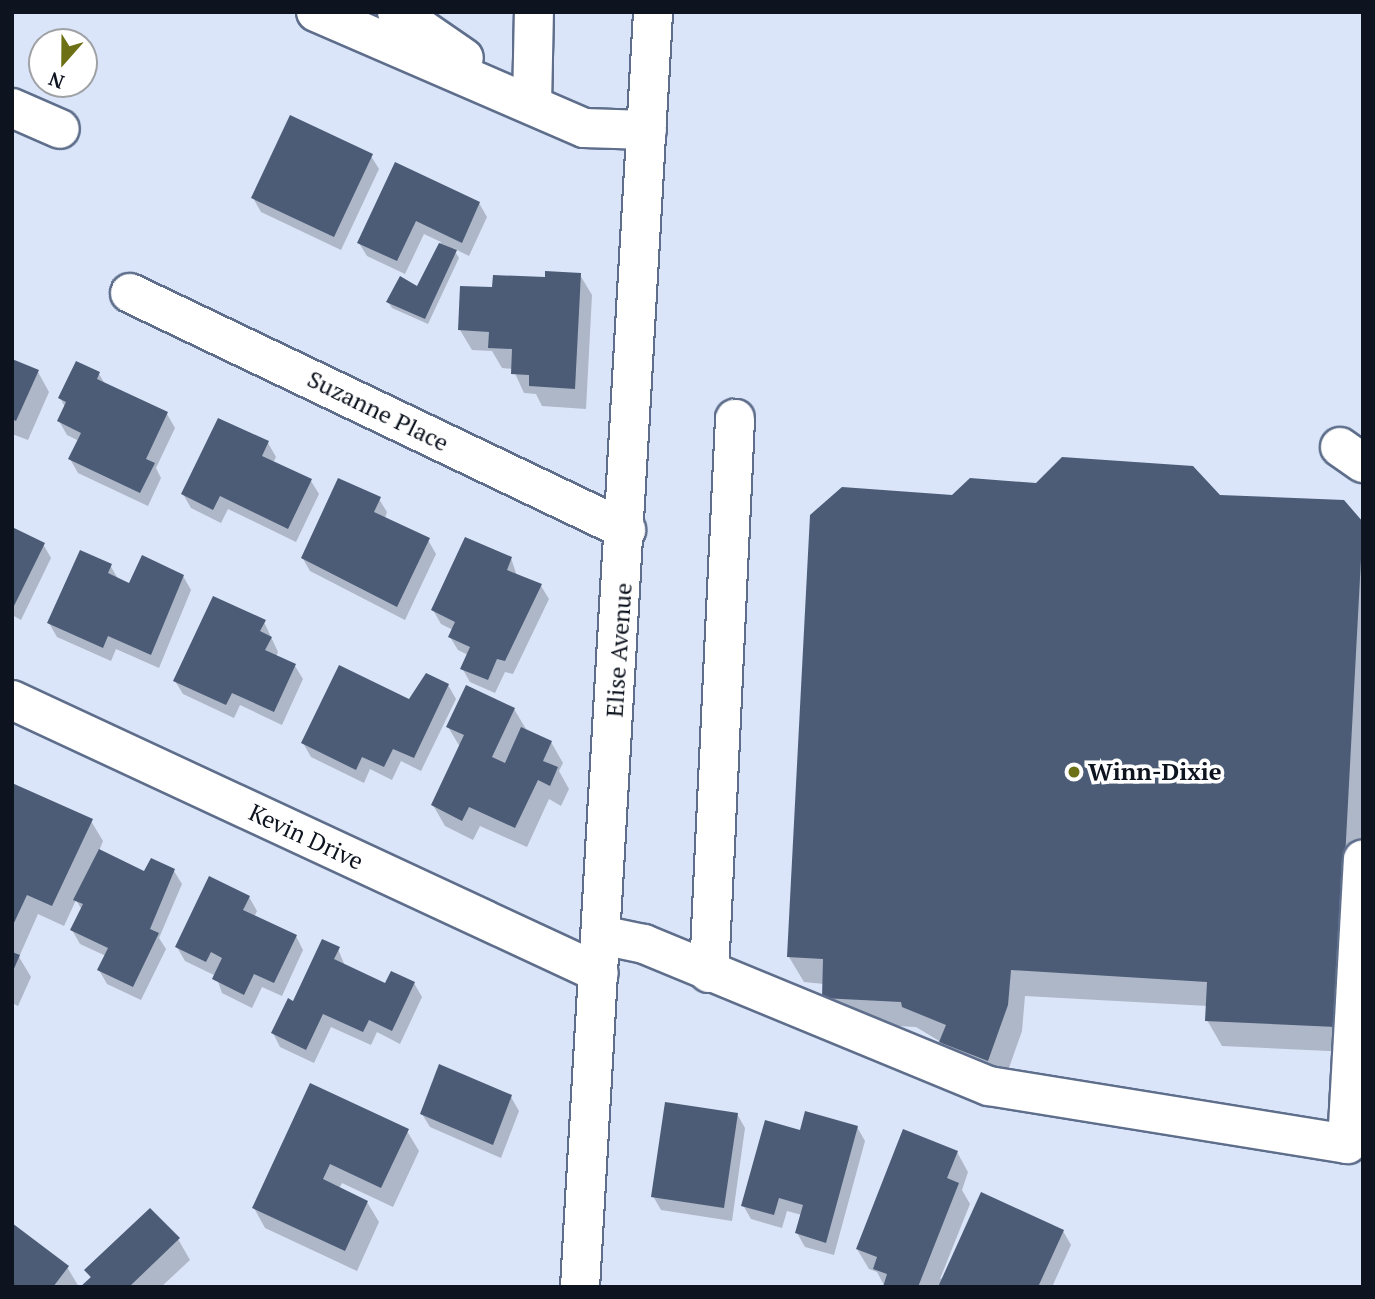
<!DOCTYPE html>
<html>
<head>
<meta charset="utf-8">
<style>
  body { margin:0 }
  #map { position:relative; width:1375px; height:1299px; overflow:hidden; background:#dae5f9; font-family:"PT Serif",serif }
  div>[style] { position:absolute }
  .shadow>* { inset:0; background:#0003 }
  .building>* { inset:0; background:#4c5c77 }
  .roads { filter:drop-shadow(2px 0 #5e6e8b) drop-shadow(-2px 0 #5e6e8b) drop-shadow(0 2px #5e6e8b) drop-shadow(0 -2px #5e6e8b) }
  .minor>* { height:38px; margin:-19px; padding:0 19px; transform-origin:19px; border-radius:19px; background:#fff }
  .dots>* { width:19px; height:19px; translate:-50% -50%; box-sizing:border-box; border:4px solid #fff; border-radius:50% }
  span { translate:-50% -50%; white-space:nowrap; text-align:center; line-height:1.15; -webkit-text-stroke:7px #fff; paint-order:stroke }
  .street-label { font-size:24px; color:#0e141f }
  .poi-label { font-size:24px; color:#0e141f; font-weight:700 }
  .left { translate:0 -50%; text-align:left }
  .frame { position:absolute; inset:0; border:14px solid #0e141f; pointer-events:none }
  .north { position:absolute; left:28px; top:28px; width:70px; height:70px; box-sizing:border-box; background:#fff; border:2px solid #9fa1a5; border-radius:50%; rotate:201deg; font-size:19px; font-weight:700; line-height:28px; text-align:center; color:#0e141f }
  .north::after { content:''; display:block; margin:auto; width:24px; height:32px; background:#6d7015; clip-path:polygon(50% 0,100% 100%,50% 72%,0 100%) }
</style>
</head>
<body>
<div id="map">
  <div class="shadow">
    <div style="clip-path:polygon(371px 156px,379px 169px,341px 250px,261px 212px,253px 198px)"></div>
    <div style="clip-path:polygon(396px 164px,479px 203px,487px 217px,469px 256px,453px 248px,459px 258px,428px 324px,392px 308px,388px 302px,418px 288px,441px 242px,424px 234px,405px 274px,367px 256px,359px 243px)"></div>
    <div style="clip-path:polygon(580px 275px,592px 295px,586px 409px,542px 406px,536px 394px,524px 393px,513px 369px,502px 368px,492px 351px,472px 350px,460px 330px,494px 289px)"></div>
    <div style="clip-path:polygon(12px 362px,38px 372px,49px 392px,28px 440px,12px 434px)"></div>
    <div style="clip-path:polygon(99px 374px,105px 384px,167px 414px,175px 428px,156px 468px,161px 478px,148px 506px,78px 473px,70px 459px,79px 441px,67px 435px,59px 421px,65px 407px,60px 398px)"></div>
    <div style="clip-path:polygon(219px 420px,268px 443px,276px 457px,273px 463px,311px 481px,319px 494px,296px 542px,228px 509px,221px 523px,191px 508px,183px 494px)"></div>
    <div style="clip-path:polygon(953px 497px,1219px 497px,1363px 524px,1363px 842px,1350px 1052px,1222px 1046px,1207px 1020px,1208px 1006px,1025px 996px,1022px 1031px,1003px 1085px,956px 1068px,941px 1042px,916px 1027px,839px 1023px,824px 997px,824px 984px,804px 982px,789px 957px)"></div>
    <div style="clip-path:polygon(379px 499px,387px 512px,385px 518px,428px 540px,436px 554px,405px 620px,310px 571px,302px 557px)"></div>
    <div style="clip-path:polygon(12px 529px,43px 544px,51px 558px,21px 620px,12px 615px)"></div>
    <div style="clip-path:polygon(511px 558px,517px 576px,541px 586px,549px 599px,513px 674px,505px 672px,495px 693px,470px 682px,462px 668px,468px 655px,458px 650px,450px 637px,453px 630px,441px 624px,433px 610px)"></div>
    <div style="clip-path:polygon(110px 565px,118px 579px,130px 585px,183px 576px,191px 590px,159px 668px,116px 649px,111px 661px,57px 637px,49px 623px)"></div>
    <div style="clip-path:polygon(264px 622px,278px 652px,276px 657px,295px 666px,303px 679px,282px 725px,240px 705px,234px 718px,183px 694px,175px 681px)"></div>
    <div style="clip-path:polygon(448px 685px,456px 699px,421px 771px,401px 761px,392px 780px,370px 769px,364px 783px,311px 757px,303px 743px)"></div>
    <div style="clip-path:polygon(514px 709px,526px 729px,551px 742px,563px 763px,559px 771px,569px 789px,561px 806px,549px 799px,527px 847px,480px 826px,473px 840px,445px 826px,433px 805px,460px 747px,448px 727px)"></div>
    <div style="clip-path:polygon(12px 785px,91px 821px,103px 841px,99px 851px,145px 874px,174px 871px,182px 884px,159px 938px,166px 949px,141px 1000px,107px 984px,99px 970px,106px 956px,80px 944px,72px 930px,82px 910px,76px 900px,64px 926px,38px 914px,19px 957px,31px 977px,18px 1006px,12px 1003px)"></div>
    <div style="clip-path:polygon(249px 897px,257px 911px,254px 917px,296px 936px,303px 950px,282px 996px,262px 987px,252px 1008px,222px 993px,216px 976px,185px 961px,177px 947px)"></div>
    <div style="clip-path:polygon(338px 949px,345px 966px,386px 985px,414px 983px,422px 997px,400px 1044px,377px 1032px,371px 1045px,331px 1027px,314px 1063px,280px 1047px,273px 1033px)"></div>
    <div style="clip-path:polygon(311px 1085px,407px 1131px,419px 1151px,393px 1207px,342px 1183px,339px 1189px,367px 1202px,379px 1222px,357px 1271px,265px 1228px,254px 1208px)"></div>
    <div style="clip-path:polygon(511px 1097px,519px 1111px,501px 1158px,430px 1127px,422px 1114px)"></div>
    <div style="clip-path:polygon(737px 1114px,745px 1128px,732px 1221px,661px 1210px,653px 1196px)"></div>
    <div style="clip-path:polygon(857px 1127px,865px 1141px,834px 1255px,805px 1247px,797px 1233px,802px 1215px,787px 1211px,782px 1228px,751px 1219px,743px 1205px,801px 1132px)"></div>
    <div style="clip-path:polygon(957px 1152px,968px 1172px,962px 1190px,970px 1204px,940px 1279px,1063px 1231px,1071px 1245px,1052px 1287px,885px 1287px,877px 1272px,869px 1269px,857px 1249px)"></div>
    <div style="clip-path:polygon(178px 1239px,190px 1260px,161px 1287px,83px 1287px,91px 1279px,87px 1271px)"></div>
    <div style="clip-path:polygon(67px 1267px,79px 1287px,12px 1287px)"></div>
  </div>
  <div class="building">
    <div style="clip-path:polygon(290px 115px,373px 154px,334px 237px,251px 198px)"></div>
    <div style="clip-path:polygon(395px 162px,480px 202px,462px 243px,416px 221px,397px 261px,357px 243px)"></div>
    <div style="clip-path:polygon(439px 243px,457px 250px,425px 319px,386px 302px,400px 276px,417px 286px)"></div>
    <div style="clip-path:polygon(545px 271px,581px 273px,575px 389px,529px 386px,529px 375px,511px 374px,512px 349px,488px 348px,489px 332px,458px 330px,460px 286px,492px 287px,493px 275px,545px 277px)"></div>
    <div style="clip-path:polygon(12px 359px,39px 370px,16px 421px,12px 419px)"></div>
    <div style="clip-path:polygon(76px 361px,100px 372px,97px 379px,168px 412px,146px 459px,155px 463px,140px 493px,68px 459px,81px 433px,57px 421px,66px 402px,58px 398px)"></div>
    <div style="clip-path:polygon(218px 418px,269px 441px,262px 456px,312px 479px,288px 529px,220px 496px,213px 510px,181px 494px)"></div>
    <div style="clip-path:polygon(1062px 457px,1193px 466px,1220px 495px,1344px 500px,1363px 522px,1336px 1027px,1205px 1021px,1207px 982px,1011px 970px,1008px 1005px,988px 1061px,939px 1042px,946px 1025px,902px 1007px,901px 1002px,822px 998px,823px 959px,787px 957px,810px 515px,842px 487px,952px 495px,970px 478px,1036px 483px)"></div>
    <div style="clip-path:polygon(338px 478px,381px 497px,374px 512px,430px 538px,397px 607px,301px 558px)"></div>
    <div style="clip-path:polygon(12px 527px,45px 543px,12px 610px)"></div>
    <div style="clip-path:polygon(465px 537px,512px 557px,507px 570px,542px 584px,505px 661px,497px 659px,488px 680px,460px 669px,470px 647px,448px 637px,455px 622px,431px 610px)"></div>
    <div style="clip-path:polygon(80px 550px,112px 564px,108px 573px,129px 583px,142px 555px,184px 575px,151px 655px,108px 636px,103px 648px,47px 623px)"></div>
    <div style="clip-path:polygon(213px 596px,266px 620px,260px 631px,272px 637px,265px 650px,296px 664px,274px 712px,232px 693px,226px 705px,173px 681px)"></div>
    <div style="clip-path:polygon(339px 665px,409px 699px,426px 673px,449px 684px,414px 758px,393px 749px,384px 767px,362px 757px,356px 770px,301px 743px)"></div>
    <div style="clip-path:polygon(466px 685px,515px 708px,492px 757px,505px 763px,521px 727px,552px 741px,543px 761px,558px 767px,550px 786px,538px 780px,515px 828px,469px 807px,462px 821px,431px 805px,464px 735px,446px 727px)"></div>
    <div style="clip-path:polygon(12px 783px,93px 819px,52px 906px,27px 895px,12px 927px)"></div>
    <div style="clip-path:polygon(99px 849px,144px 871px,151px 858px,175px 869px,150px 929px,159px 933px,133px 987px,97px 970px,108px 948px,70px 930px,83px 904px,73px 900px)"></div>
    <div style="clip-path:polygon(209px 876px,250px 896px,243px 910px,297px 935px,274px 983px,254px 974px,244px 995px,212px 979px,222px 958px,211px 952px,206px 962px,175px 947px)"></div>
    <div style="clip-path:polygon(322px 939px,340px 947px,334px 959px,385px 983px,391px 971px,415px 982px,392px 1031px,369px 1020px,363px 1032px,323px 1014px,306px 1050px,271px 1033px,288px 998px,293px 1001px)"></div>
    <div style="clip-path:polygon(12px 952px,20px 955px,12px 973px)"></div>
    <div style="clip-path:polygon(439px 1064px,512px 1095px,493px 1145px,420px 1114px)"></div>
    <div style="clip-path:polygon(310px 1083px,409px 1129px,381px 1188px,330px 1164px,323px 1179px,368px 1201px,345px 1251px,252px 1208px)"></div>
    <div style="clip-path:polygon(665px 1102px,738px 1113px,724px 1208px,651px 1197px)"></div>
    <div style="clip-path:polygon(805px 1111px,858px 1126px,826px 1243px,795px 1233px,803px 1205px,779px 1198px,774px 1215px,741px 1206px,765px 1120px,800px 1130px)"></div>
    <div style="clip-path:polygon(903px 1129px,958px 1151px,947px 1178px,959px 1183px,918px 1287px,883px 1287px,887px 1274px,873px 1269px,877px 1257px,856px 1249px)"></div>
    <div style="clip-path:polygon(981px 1192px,1064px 1230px,1038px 1287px,938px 1287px)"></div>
    <div style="clip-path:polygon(150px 1208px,180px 1238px,129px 1287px,80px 1287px,91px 1277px,84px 1270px)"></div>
    <div style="clip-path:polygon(12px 1223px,69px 1266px,53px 1287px,12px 1287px)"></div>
  </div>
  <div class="roads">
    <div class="minor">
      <div style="left:316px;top:12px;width:292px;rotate:23.4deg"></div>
      <div style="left:584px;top:128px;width:63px;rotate:1.8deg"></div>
      <div style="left:397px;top:12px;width:81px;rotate:34.5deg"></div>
      <div style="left:532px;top:105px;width:93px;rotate:-88.8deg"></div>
      <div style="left:12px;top:108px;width:52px;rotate:23.6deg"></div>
      <div style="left:130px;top:293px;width:550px;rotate:25.54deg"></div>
      <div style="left:1340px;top:447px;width:28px;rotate:35deg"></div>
      <div style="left:12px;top:700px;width:647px;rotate:24.94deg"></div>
      <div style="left:601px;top:935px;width:44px;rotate:11.8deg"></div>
      <div style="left:644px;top:944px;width:373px;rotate:22.4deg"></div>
      <div style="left:989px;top:1086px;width:363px;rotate:9.2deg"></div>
      <div style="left:1347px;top:1144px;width:285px;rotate:-86.8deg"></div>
      <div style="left:709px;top:973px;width:555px;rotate:-87.31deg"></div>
      <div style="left:580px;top:1287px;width:1277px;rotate:-86.72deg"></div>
    </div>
  </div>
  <div class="dots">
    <div style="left:1074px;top:772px;background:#6d7015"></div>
  </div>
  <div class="street-label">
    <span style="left:378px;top:411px;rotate:26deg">Suzanne Place</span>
    <span style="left:619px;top:650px;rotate:-86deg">Elise Avenue</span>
    <span style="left:306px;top:837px;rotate:25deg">Kevin Drive</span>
  </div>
  <div class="poi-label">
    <span class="left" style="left:1088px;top:772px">Winn-Dixie</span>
  </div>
  <div class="frame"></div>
  <div class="north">N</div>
</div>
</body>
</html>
